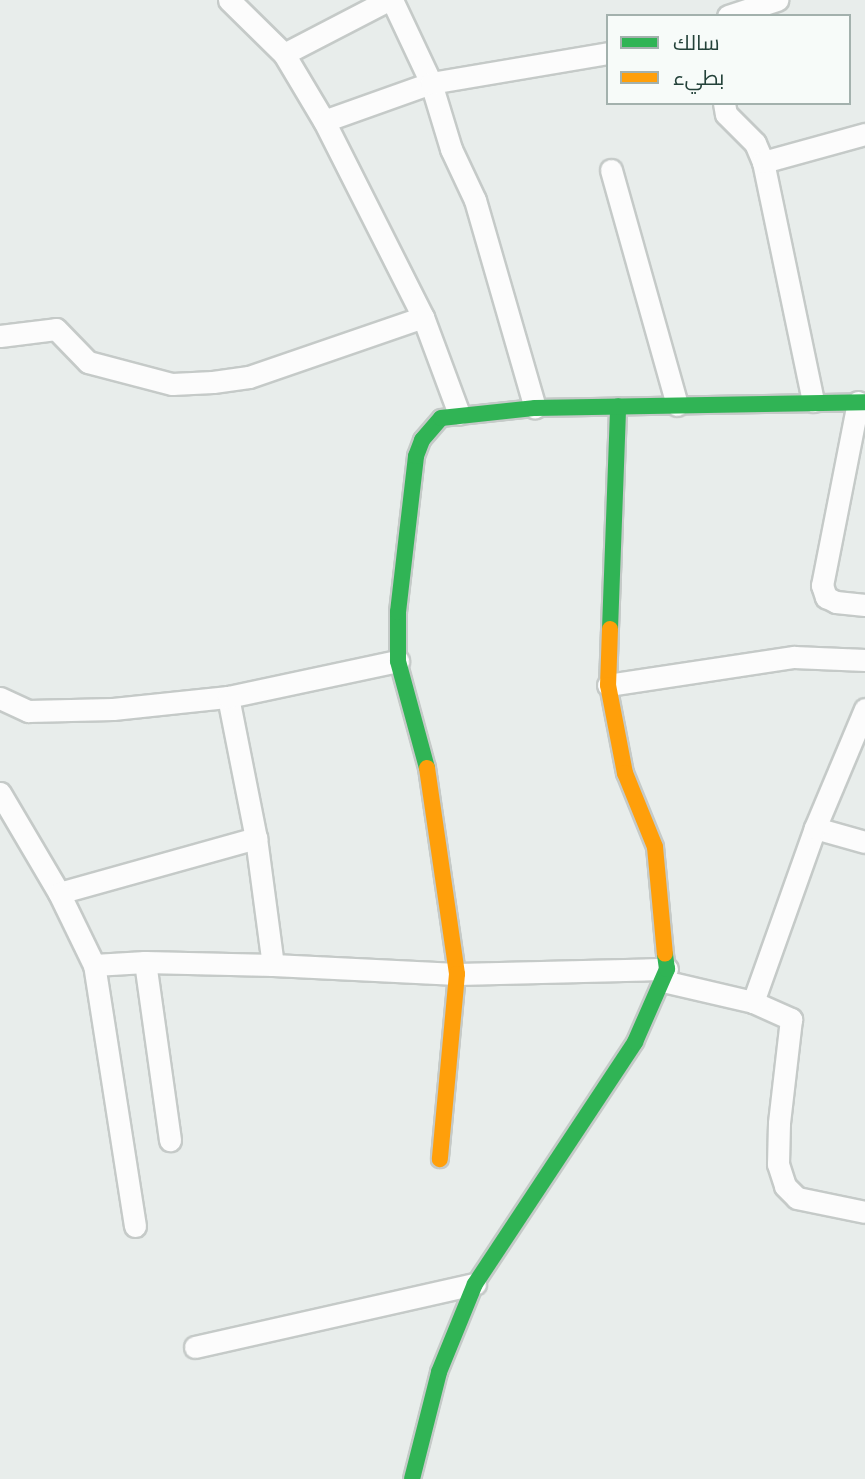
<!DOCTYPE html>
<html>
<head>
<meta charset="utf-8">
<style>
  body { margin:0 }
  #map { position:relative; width:865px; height:1479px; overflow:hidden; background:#e8edeb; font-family:Figtree,Cairo,sans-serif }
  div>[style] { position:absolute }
  .roads { filter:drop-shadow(2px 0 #c5cac8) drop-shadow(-2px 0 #c5cac8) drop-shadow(0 2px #c5cac8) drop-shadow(0 -2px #c5cac8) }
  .street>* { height:21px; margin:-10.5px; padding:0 10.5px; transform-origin:10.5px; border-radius:10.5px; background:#fcfcfc }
  .fast>* { height:16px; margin:-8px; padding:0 8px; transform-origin:8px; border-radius:8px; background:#30b455 }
  .slow>* { height:16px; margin:-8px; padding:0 8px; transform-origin:8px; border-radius:8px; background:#ff9f0a }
  span { translate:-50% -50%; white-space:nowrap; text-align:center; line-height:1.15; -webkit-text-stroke:5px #f7fbf9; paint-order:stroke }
  .legend { position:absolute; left:606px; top:14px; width:245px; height:91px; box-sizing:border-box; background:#f7fbf9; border:2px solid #a3b1ad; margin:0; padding:9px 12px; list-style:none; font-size:21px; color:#24423a }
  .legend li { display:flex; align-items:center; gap:14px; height:35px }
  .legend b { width:35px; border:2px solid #a3b1ad }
</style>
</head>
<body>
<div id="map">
  <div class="roads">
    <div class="street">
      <div style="left:229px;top:0;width:77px;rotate:44.5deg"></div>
      <div style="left:284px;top:54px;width:78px;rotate:59.2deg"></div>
      <div style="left:324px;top:121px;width:220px;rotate:63.2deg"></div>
      <div style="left:423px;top:317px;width:103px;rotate:69.6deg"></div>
      <div style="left:392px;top:0;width:92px;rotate:64.8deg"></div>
      <div style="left:431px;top:83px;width:69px;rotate:73.1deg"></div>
      <div style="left:451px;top:149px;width:56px;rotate:64.8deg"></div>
      <div style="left:475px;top:200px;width:216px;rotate:73.9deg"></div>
      <div style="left:728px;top:16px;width:52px;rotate:-18.1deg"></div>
      <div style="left:284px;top:54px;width:117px;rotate:-27.4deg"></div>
      <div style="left:724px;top:103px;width:11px;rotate:80deg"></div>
      <div style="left:726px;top:114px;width:41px;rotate:45deg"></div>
      <div style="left:755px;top:143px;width:21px;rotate:67deg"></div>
      <div style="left:324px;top:121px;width:114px;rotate:-19.6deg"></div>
      <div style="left:431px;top:83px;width:180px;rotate:-9.6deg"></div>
      <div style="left:611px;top:170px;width:244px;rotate:74.3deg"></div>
      <div style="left:0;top:336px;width:56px;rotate:-7.1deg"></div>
      <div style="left:56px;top:329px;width:46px;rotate:45.9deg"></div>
      <div style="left:88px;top:362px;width:87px;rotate:14.7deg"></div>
      <div style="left:172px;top:384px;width:41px;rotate:-2.8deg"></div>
      <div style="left:213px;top:382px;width:36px;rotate:-8deg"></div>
      <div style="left:249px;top:377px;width:184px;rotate:-19deg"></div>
      <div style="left:813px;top:401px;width:244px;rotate:-101.8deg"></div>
      <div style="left:763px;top:162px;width:106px;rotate:-15.4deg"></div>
      <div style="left:858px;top:402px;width:187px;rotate:101.1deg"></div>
      <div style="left:822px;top:585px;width:13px;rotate:72deg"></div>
      <div style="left:826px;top:597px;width:11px;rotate:27deg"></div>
      <div style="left:836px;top:602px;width:29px;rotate:6deg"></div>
      <div style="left:608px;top:685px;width:188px;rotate:-8.6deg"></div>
      <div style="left:794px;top:657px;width:71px;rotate:2.4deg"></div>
      <div style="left:228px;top:697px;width:144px;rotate:78.8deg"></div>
      <div style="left:256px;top:838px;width:128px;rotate:82.4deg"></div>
      <div style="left:0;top:698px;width:31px;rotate:25deg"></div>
      <div style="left:28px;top:711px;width:85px;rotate:-1.3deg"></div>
      <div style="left:113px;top:709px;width:116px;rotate:-6deg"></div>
      <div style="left:228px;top:697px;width:174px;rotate:-12deg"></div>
      <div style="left:0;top:793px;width:116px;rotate:59.5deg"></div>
      <div style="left:59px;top:893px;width:205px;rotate:-15.6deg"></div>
      <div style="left:815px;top:828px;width:52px;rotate:15.6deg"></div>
      <div style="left:59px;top:893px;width:80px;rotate:64.1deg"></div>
      <div style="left:145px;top:962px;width:180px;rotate:82deg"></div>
      <div style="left:663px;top:981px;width:92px;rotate:13.1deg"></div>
      <div style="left:753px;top:1002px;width:42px;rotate:24.1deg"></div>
      <div style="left:791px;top:1019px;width:105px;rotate:96.6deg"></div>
      <div style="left:779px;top:1123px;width:41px;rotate:91.4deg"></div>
      <div style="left:778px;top:1164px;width:23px;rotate:72deg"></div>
      <div style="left:785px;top:1186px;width:17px;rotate:45deg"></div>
      <div style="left:797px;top:1198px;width:69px;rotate:11.6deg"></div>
      <div style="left:753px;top:1002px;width:185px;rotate:-70.4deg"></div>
      <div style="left:815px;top:828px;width:129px;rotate:-67.2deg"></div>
      <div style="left:135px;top:1226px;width:264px;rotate:-98.9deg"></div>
      <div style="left:94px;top:965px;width:51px;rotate:-3.4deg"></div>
      <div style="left:145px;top:962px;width:128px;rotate:1.3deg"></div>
      <div style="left:273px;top:965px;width:184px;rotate:2.8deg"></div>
      <div style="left:457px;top:974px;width:210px;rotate:-1.4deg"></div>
      <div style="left:195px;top:1347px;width:287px;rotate:-12.7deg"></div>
    </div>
    <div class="fast">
      <div style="left:610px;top:629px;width:223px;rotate:-87.9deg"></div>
      <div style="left:427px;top:768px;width:111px;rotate:-105.2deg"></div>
      <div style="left:398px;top:661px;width:49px;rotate:-90deg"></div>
      <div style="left:398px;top:612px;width:157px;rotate:-83.4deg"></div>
      <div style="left:416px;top:456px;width:17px;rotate:-69deg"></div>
      <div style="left:422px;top:440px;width:29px;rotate:-49deg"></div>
      <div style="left:441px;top:418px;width:95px;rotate:-6.1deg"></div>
      <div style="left:535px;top:408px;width:330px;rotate:-1deg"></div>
      <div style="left:412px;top:1479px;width:110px;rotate:-75.8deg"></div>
      <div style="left:439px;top:1372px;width:95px;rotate:-67.8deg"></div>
      <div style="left:475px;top:1284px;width:290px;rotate:-56.5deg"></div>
      <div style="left:635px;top:1042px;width:80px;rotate:-66.3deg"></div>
      <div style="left:667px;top:969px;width:15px;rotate:-98deg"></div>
    </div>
    <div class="slow">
      <div style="left:610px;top:629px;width:56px;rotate:92deg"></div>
      <div style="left:608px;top:685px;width:90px;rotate:79.1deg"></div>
      <div style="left:625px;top:773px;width:80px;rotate:67.9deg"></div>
      <div style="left:655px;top:847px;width:107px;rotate:84.7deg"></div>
      <div style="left:427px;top:768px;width:208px;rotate:81.7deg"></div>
      <div style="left:457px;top:974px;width:186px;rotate:95.3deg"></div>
    </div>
  </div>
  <ul class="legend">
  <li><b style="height:9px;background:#30b455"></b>سالك</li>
  <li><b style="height:9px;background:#ff9f0a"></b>بطيء</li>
  </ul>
</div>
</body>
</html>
